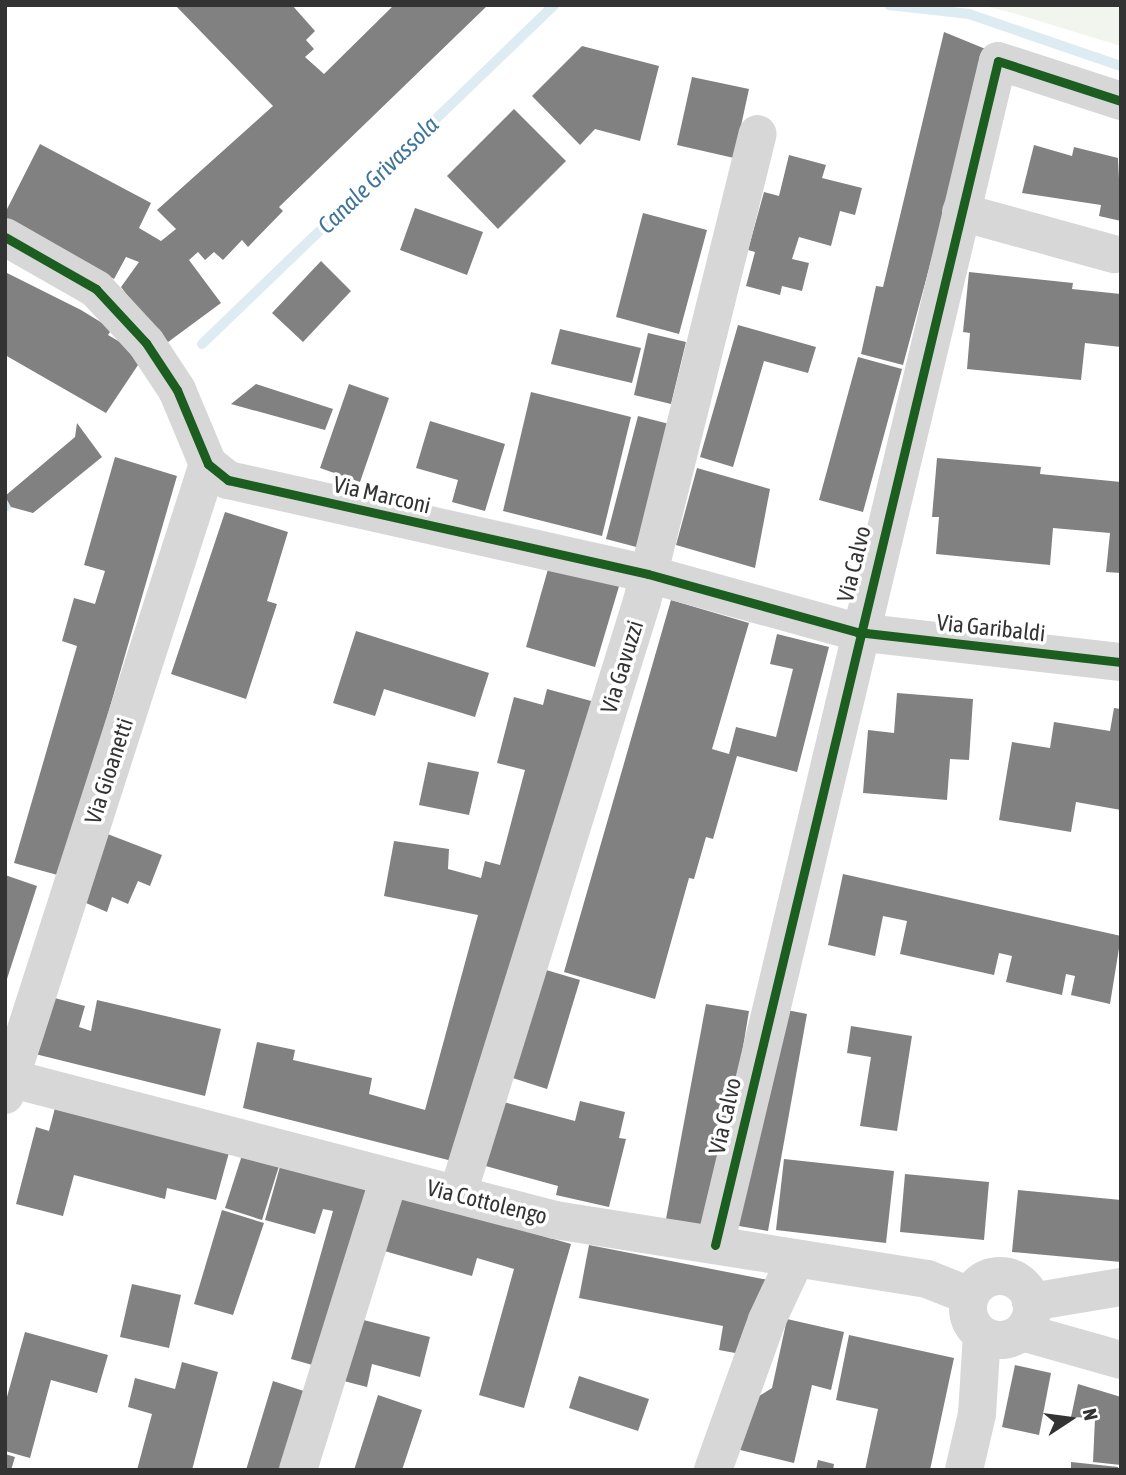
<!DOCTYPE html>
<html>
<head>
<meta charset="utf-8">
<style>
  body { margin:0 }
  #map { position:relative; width:1126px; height:1475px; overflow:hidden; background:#fff; font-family:"Asap Condensed",sans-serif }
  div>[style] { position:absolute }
  .green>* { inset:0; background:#f1f5ed }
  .stream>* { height:10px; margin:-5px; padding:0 5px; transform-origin:5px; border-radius:5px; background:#ddebf3 }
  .building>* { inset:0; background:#818181 }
  .minor>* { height:38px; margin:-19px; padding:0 19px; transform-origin:19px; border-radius:19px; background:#d7d7d7 }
  .minor>.ring { margin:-19px; padding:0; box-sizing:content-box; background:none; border:38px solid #d7d7d7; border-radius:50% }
  .cycleway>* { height:9px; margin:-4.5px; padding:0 4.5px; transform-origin:4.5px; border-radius:4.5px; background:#1b5e20 }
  span { translate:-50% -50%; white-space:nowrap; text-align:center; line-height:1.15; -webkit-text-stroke:7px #fff; paint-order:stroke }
  .street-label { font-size:23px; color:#333 }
  .water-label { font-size:24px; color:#3f7597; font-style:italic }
  .frame { position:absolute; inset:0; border:7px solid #333; pointer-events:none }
  .north { position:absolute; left:1035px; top:1384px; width:70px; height:70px; -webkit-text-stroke:5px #fff; paint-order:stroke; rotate:77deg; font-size:19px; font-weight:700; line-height:28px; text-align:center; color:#333 }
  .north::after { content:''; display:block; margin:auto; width:24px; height:32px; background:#333; clip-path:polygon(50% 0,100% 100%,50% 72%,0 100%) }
</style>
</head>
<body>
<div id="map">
  <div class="green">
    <div style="clip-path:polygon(981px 5px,1121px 5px,1121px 46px,1013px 13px)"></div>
  </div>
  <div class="stream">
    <div style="left:889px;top:5px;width:81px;rotate:6.4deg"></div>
    <div style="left:969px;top:14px;width:161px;rotate:18.9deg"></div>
    <div style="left:202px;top:344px;width:489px;rotate:-43.9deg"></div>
    <div style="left:5px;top:507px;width:3px;rotate:-45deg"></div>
  </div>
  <div class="building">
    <div style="clip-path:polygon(175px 5px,292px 5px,315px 31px,306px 40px,314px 49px,305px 57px,324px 74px,394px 5px,488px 5px,279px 207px,283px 211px,248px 247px,242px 240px,223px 260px,214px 252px,205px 260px,198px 252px,189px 260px,221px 303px,164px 345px,121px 287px,139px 262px,126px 257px,114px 279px,5px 223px,5px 213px,40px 144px,151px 203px,139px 228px,161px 241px,176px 229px,157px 210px,273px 106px)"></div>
    <div style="clip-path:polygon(944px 32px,988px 50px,903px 365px,861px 354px,876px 286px,883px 287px)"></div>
    <div style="clip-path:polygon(582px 46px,659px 66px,640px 141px,595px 129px,580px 145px,532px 96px)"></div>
    <div style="clip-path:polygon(692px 77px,749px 89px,734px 158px,677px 145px)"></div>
    <div style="clip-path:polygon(514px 109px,566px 161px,498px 229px,447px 176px)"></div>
    <div style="clip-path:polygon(1034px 145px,1072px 156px,1074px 147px,1118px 158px,1121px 221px,1099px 216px,1101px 205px,1022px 193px)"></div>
    <div style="clip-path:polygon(789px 155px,826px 165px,822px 178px,862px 188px,855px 215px,840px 211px,831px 246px,799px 237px,792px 259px,809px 263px,802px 291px,782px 286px,780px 295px,746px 286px,755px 252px,748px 250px,764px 192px,779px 196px)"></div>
    <div style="clip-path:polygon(415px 208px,483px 232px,467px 275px,400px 250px)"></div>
    <div style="clip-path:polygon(643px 213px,707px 230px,679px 334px,616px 317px)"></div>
    <div style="clip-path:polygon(321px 261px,351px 291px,303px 342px,272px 313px)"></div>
    <div style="clip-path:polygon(5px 272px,81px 310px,112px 329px,108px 335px,144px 356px,106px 413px,5px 355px)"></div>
    <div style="clip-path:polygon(969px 272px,1073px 283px,1072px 289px,1121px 294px,1121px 347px,1085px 343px,1081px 380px,967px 369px,970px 333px,963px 332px)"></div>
    <div style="clip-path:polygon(738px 325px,816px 347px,808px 373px,764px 361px,733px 467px,700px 457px)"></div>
    <div style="clip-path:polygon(560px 329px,641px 348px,632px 383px,551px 364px)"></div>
    <div style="clip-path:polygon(648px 333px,686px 342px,671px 404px,634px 395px)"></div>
    <div style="clip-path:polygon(858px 357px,902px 369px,863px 512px,819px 500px)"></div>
    <div style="clip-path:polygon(256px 384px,333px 409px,325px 430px,231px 404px)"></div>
    <div style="clip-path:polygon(349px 384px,389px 398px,360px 482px,320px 468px)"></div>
    <div style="clip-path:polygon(531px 392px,631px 417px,602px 536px,503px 511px)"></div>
    <div style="clip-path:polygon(638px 416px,677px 426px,644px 549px,606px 539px)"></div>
    <div style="clip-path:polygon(430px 421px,505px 444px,485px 511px,452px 502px,458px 480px,416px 468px)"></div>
    <div style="clip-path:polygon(77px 423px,102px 457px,33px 513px,11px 507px,5px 496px,75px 437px)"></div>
    <div style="clip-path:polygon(115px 457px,177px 476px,61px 876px,14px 863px,77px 646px,62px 641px,74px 598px,95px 604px,105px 571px,84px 565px)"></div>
    <div style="clip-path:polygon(937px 458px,1041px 467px,1040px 474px,1121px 482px,1121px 573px,1106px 572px,1110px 533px,1053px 528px,1050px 565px,936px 554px,939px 517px,932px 517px)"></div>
    <div style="clip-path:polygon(697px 468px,770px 489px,755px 568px,676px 545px)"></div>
    <div style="clip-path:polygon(225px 512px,288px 532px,267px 601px,277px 604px,246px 699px,171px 674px)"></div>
    <div style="clip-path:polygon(550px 562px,620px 583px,595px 667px,526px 647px)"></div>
    <div style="clip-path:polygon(671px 600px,749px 623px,712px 749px,729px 754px,736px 727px,776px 737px,793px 669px,770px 664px,777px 634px,829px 647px,797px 772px,737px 756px,713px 839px,706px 837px,694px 879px,689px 878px,655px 999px,564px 972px)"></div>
    <div style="clip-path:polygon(356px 631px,489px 673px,475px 717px,384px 689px,375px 716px,333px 703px)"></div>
    <div style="clip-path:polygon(547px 689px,595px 702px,460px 1163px,243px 1108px,257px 1042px,295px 1050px,293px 1060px,372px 1078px,369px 1094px,425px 1110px,478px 915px,384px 896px,394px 841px,449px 849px,448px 869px,481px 878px,485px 861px,500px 865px,525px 770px,497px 763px,514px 697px,543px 705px)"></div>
    <div style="clip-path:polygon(897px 693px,973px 699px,969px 760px,950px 759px,947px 800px,863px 793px,868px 730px,894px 733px)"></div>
    <div style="clip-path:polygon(1114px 708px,1121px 709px,1121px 810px,1076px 802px,1071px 832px,999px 820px,1012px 742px,1050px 748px,1054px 722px,1110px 731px)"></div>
    <div style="clip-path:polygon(428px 762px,479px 772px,469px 815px,419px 805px)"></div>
    <div style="clip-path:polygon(105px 833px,162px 855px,150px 886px,138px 881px,128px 904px,112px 897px,107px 912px,79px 900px)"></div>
    <div style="clip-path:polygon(843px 874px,1121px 936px,1110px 1004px,1071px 995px,1075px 976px,1066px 974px,1062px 995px,1006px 982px,1012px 956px,999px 953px,994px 975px,900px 954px,907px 921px,883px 916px,875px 956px,828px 945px)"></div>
    <div style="clip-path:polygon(5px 875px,37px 886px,6px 982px,5px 982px)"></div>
    <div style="clip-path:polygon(536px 967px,580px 980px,547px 1089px,503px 1075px)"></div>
    <div style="clip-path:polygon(47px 996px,85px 1006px,79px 1027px,91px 1031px,97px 1000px,221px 1029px,205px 1096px,31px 1053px)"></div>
    <div style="clip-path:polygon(706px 1004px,749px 1011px,713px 1229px,666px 1219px)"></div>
    <div style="clip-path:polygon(772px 1007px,807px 1014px,768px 1231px,733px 1225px)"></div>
    <div style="clip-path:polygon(851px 1026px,912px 1036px,897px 1131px,860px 1126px,871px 1057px,847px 1053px)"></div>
    <div style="clip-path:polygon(500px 1101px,575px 1121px,580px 1101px,625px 1112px,619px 1138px,626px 1139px,609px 1207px,556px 1195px,558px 1186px,482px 1165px)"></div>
    <div style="clip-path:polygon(56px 1104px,230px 1149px,216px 1200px,167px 1188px,165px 1199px,74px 1175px,63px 1216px,16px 1204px,36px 1127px,49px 1131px)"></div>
    <div style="clip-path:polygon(243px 1152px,280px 1163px,262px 1220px,225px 1208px)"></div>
    <div style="clip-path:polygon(784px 1159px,894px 1171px,886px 1243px,776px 1230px)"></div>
    <div style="clip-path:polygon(281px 1163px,373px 1190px,323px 1368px,291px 1359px,333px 1211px,323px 1209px,315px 1234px,265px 1220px)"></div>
    <div style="clip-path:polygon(905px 1174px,989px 1182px,984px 1240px,900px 1232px)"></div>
    <div style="clip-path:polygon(1018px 1190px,1121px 1200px,1121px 1262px,1012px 1252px)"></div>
    <div style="clip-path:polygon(397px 1194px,571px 1244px,524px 1408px,479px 1395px,514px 1269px,477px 1258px,472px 1276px,381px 1250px)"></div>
    <div style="clip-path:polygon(222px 1210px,264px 1223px,233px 1315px,194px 1304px)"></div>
    <div style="clip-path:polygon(589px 1245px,768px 1280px,746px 1355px,719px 1350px,723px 1326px,579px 1298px)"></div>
    <div style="clip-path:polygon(132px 1284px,181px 1295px,169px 1348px,120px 1337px)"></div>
    <div style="clip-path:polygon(348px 1316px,430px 1337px,420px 1377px,372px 1364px,367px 1387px,332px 1378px)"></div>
    <div style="clip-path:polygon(787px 1319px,844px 1332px,831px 1390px,812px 1385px,794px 1463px,736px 1449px,746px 1404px,772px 1388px)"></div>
    <div style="clip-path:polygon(25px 1332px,108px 1355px,97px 1393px,51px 1380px,30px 1458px,5px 1451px,5px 1404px)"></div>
    <div style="clip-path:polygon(849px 1335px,954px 1358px,930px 1470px,865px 1470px,878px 1409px,836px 1400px)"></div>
    <div style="clip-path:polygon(182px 1362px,218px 1372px,192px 1470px,137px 1470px,152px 1414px,128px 1407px,135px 1378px,175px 1389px)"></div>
    <div style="clip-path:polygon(1015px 1365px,1051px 1373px,1039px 1435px,1002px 1427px)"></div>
    <div style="clip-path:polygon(579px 1376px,649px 1399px,638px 1431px,569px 1408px)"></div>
    <div style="clip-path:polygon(273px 1381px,316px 1395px,293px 1470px,246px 1470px)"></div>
    <div style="clip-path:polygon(1078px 1384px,1121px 1397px,1121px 1465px,1093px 1462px,1095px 1418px,1071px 1417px)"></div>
    <div style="clip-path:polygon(378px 1395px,422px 1410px,402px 1470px,354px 1470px)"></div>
    <div style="clip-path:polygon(5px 1454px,15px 1457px,11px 1470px,5px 1470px)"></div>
    <div style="clip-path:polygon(818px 1460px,834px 1464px,833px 1470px,816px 1470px)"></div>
    <div style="clip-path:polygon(1071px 1462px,1118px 1467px,1118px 1470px,1071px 1470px)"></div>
  </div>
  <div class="minor">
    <div style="left:961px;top:212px;width:159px;rotate:15.4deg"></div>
    <div style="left:5px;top:237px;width:105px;rotate:29.7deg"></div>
    <div style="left:96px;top:289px;width:74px;rotate:47.2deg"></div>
    <div style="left:146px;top:343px;width:56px;rotate:56.6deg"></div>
    <div style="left:177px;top:390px;width:80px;rotate:67.3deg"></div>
    <div style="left:208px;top:464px;width:26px;rotate:39deg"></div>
    <div style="left:228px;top:480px;width:430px;rotate:12.6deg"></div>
    <div style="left:648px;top:574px;width:217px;rotate:15.5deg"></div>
    <div style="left:857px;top:632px;width:266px;rotate:6.5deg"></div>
    <div style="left:5px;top:1077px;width:568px;rotate:14.57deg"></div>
    <div style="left:555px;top:1220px;width:377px;rotate:9deg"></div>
    <div style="left:927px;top:1279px;width:46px;rotate:21.6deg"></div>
    <div style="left:5px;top:1095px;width:663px;rotate:-72.17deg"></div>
    <div style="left:458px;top:1193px;width:620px;rotate:-72.73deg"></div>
    <div style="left:642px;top:601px;width:481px;rotate:-76.1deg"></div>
    <div style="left:715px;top:1245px;width:1217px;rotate:-76.56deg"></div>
    <div style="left:998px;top:61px;width:129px;rotate:18deg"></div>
    <div class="ring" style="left:968px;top:1276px;width:26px;height:26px"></div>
    <div style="left:1031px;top:1302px;width:91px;rotate:-9.5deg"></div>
    <div style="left:1022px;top:1332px;width:103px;rotate:15.8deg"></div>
    <div style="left:298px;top:1470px;width:306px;rotate:-72.7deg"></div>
    <div style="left:713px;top:1470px;width:159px;rotate:-70.2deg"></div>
    <div style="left:767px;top:1320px;width:68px;rotate:-64.9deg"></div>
    <div style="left:964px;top:1470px;width:57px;rotate:-76.9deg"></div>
    <div style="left:977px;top:1414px;width:79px;rotate:-86.4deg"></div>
  </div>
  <div class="cycleway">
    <div style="left:5px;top:237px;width:105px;rotate:29.7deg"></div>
    <div style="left:96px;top:289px;width:74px;rotate:47.2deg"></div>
    <div style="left:146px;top:343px;width:56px;rotate:56.6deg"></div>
    <div style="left:177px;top:390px;width:80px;rotate:67.3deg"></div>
    <div style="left:208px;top:464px;width:26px;rotate:39deg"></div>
    <div style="left:228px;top:480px;width:430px;rotate:12.6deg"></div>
    <div style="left:648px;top:574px;width:217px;rotate:15.5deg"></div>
    <div style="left:857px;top:632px;width:266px;rotate:6.5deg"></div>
    <div style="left:715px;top:1245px;width:1217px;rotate:-76.56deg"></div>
    <div style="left:998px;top:61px;width:129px;rotate:18deg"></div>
  </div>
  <div class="street-label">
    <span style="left:382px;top:495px;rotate:13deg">Via Marconi</span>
    <span style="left:854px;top:564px;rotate:-76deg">Via Calvo</span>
    <span style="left:991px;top:628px;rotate:6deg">Via Garibaldi</span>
    <span style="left:622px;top:667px;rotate:-73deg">Via Gavuzzi</span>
    <span style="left:109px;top:771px;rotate:-72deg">Via Gioanetti</span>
    <span style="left:725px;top:1116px;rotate:-77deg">Via Calvo</span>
    <span style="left:487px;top:1202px;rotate:14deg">Via Cottolengo</span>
  </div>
  <div class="water-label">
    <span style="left:378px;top:175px;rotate:-44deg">Canale Grivassola</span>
  </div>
  <div class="frame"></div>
  <div class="north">N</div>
</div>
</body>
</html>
